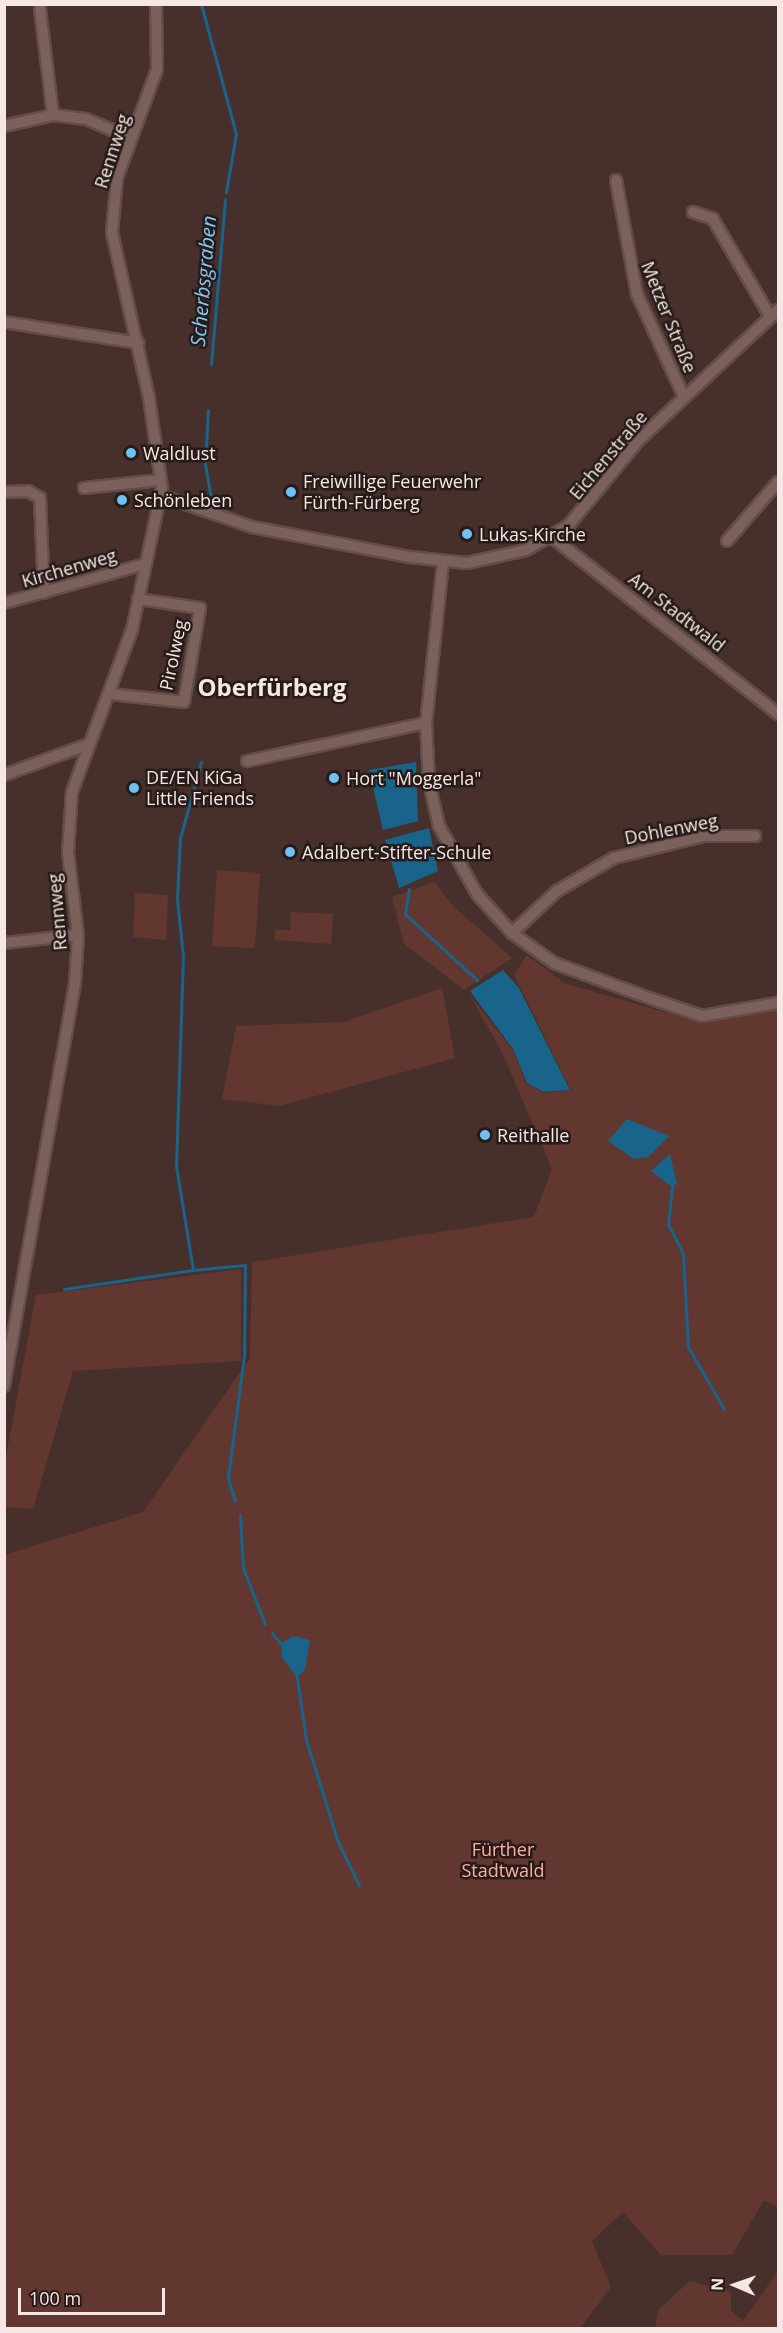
<!DOCTYPE html>
<html>
<head>
<meta charset="utf-8">
<style>
  body { margin:0 }
  #map { position:relative; width:783px; height:2333px; overflow:hidden; background:#47302b; font-family:"Open Sans",sans-serif }
  div>[style] { position:absolute }
  .green>* { inset:0; background:#62372f }
  .water>* { inset:0; background:#18648a }
  .stream>* { height:3px; margin:-1.5px; padding:0 1.5px; transform-origin:1.5px; border-radius:1.5px; background:#18648a }
  .roads { filter:drop-shadow(2px 0 #624d49) drop-shadow(-2px 0 #624d49) drop-shadow(0 2px #624d49) drop-shadow(0 -2px #624d49) }
  .minor>* { height:10px; margin:-5px; padding:0 5px; transform-origin:5px; border-radius:5px; background:#7b605b }
  .dots>* { width:16px; height:16px; translate:-50% -50%; box-sizing:border-box; border:3px solid #261b19; border-radius:50% }
  span { translate:-50% -50%; white-space:nowrap; text-align:center; line-height:1.15; -webkit-text-stroke:5px #261b19; paint-order:stroke }
  .street-label { font-size:18px; color:#f7e7e4 }
  .poi-label { font-size:18px; color:#f7e7e4 }
  .left { translate:0 -50%; text-align:left }
  .park-label { font-size:18px; color:#ffae9e }
  .water-label { font-size:20px; color:#80cbf8; font-style:italic }
  .district-label { font-size:24px; color:#f7e7e4; font-weight:700 }
  .frame { position:absolute; inset:0; border:6px solid #f7e7e4; pointer-events:none }
  .north { position:absolute; left:705px; top:2255px; width:60px; height:60px; -webkit-text-stroke:4px #261b19; paint-order:stroke; rotate:272deg; font-size:16px; font-weight:700; line-height:24px; text-align:center; color:#f7e7e4 }
  .north::after { content:''; display:block; margin:auto; width:21px; height:27px; background:#f7e7e4; clip-path:polygon(50% 0,100% 100%,50% 72%,0 100%) }
  .scale { position:absolute; left:18px; top:2288px; width:147px; height:27px; box-sizing:border-box; border:3px solid #f7e7e4; border-top:0; padding-left:8px; font-size:18px; line-height:21px; white-space:nowrap; color:#f7e7e4; -webkit-text-stroke:4px #261b19; paint-order:stroke }
</style>
</head>
<body>
<div id="map">
  <div class="green">
    <div style="clip-path:polygon(217px 870px,260px 873px,255px 948px,212px 946px)"></div>
    <div style="clip-path:polygon(435px 882px,452px 905px,512px 958px,464px 990px,404px 944px,392px 897px)"></div>
    <div style="clip-path:polygon(135px 893px,168px 895px,166px 940px,133px 937px)"></div>
    <div style="clip-path:polygon(291px 912px,333px 914px,331px 944px,275px 940px,275px 930px,290px 930px)"></div>
    <div style="clip-path:polygon(527px 955px,564px 983px,702px 1023px,778px 1010px,778px 2208px,764px 2200px,732px 2255px,661px 2255px,623px 2212px,592px 2241px,611px 2287px,580px 2328px,5px 2328px,4px 1555px,143px 1512px,250px 1358px,252px 1262px,534px 1217px,552px 1169px,501px 1050px,469px 994px,513px 1051px,526px 1083px,544px 1093px,571px 1090px,514px 975px)"></div>
    <div style="clip-path:polygon(442px 988px,455px 1058px,279px 1106px,222px 1099px,236px 1026px,344px 1022px)"></div>
    <div style="clip-path:polygon(241px 1269px,241px 1361px,73px 1371px,33px 1509px,5px 1507px,5px 1462px,36px 1295px)"></div>
    <div style="clip-path:polygon(778px 2271px,778px 2328px,655px 2328px,658px 2310px,690px 2281px,731px 2292px,731px 2311px,743px 2321px)"></div>
  </div>
  <div class="water">
    <div style="clip-path:polygon(416px 762px,418px 821px,383px 830px,369px 770px)"></div>
    <div style="clip-path:polygon(429px 828px,438px 871px,399px 888px,385px 840px)"></div>
    <div style="clip-path:polygon(503px 970px,519px 988px,570px 1090px,544px 1092px,527px 1083px,513px 1049px,470px 991px)"></div>
    <div style="clip-path:polygon(627px 1119px,669px 1136px,648px 1157px,634px 1159px,608px 1141px)"></div>
    <div style="clip-path:polygon(670px 1154px,677px 1184px,672px 1187px,651px 1171px)"></div>
    <div style="clip-path:polygon(292px 1636px,310px 1640px,305px 1669px,297px 1678px,282px 1657px,281px 1644px)"></div>
  </div>
  <div class="stream">
    <div style="left:201px;top:4px;width:135px;rotate:74.9deg"></div>
    <div style="left:236px;top:134px;width:59px;rotate:99.8deg"></div>
    <div style="left:211px;top:364px;width:165px;rotate:-85.1deg"></div>
    <div style="left:208px;top:410px;width:54px;rotate:93.2deg"></div>
    <div style="left:205px;top:464px;width:34px;rotate:80deg"></div>
    <div style="left:201px;top:762px;width:79px;rotate:105.4deg"></div>
    <div style="left:180px;top:838px;width:61px;rotate:92.8deg"></div>
    <div style="left:177px;top:899px;width:57px;rotate:84deg"></div>
    <div style="left:183px;top:956px;width:210px;rotate:91.9deg"></div>
    <div style="left:176px;top:1166px;width:105px;rotate:80.7deg"></div>
    <div style="left:193px;top:1270px;width:52px;rotate:-5.5deg"></div>
    <div style="left:245px;top:1265px;width:91px;rotate:90.6deg"></div>
    <div style="left:244px;top:1356px;width:123px;rotate:97.5deg"></div>
    <div style="left:228px;top:1478px;width:24px;rotate:73deg"></div>
    <div style="left:409px;top:889px;width:25px;rotate:99deg"></div>
    <div style="left:405px;top:914px;width:98px;rotate:42.5deg"></div>
    <div style="left:672px;top:1187px;width:37px;rotate:96deg"></div>
    <div style="left:668px;top:1224px;width:34px;rotate:63deg"></div>
    <div style="left:683px;top:1254px;width:93px;rotate:86.9deg"></div>
    <div style="left:688px;top:1347px;width:72px;rotate:59.9deg"></div>
    <div style="left:64px;top:1289px;width:130px;rotate:-8.4deg"></div>
    <div style="left:240px;top:1515px;width:53px;rotate:86.8deg"></div>
    <div style="left:243px;top:1568px;width:60px;rotate:68.6deg"></div>
    <div style="left:272px;top:1633px;width:14px;rotate:51deg"></div>
    <div style="left:297px;top:1678px;width:63px;rotate:81.7deg"></div>
    <div style="left:306px;top:1740px;width:107px;rotate:72.6deg"></div>
    <div style="left:338px;top:1842px;width:48px;rotate:64deg"></div>
  </div>
  <div class="roads">
    <div class="minor">
      <div style="left:40px;top:9px;width:107px;rotate:83deg"></div>
      <div style="left:4px;top:126px;width:50px;rotate:-12.7deg"></div>
      <div style="left:53px;top:115px;width:33px;rotate:7deg"></div>
      <div style="left:86px;top:119px;width:49px;rotate:22.9deg"></div>
      <div style="left:616px;top:180px;width:116px;rotate:79.6deg"></div>
      <div style="left:637px;top:294px;width:111px;rotate:65.5deg"></div>
      <div style="left:693px;top:212px;width:21px;rotate:19deg"></div>
      <div style="left:713px;top:219px;width:113px;rotate:59.6deg"></div>
      <div style="left:4px;top:322px;width:136px;rotate:8.9deg"></div>
      <div style="left:84px;top:488px;width:77px;rotate:-5.9deg"></div>
      <div style="left:4px;top:492px;width:24px;rotate:-2deg"></div>
      <div style="left:28px;top:491px;width:14px;rotate:30deg"></div>
      <div style="left:40px;top:498px;width:95px;rotate:87.6deg"></div>
      <div style="left:160px;top:495px;width:97px;rotate:19.2deg"></div>
      <div style="left:252px;top:527px;width:161px;rotate:10.8deg"></div>
      <div style="left:410px;top:557px;width:57px;rotate:6deg"></div>
      <div style="left:467px;top:563px;width:60px;rotate:-12.4deg"></div>
      <div style="left:526px;top:550px;width:48px;rotate:-29.7deg"></div>
      <div style="left:568px;top:526px;width:110px;rotate:-50.5deg"></div>
      <div style="left:638px;top:441px;width:192px;rotate:-43.1deg"></div>
      <div style="left:553px;top:538px;width:286px;rotate:38deg"></div>
      <div style="left:727px;top:541px;width:78px;rotate:-49.2deg"></div>
      <div style="left:443px;top:562px;width:162px;rotate:96deg"></div>
      <div style="left:426px;top:723px;width:59px;rotate:87.1deg"></div>
      <div style="left:429px;top:782px;width:45px;rotate:77.2deg"></div>
      <div style="left:439px;top:826px;width:78px;rotate:60.8deg"></div>
      <div style="left:477px;top:894px;width:52px;rotate:48.1deg"></div>
      <div style="left:512px;top:933px;width:52px;rotate:35.5deg"></div>
      <div style="left:554px;top:963px;width:104px;rotate:20.2deg"></div>
      <div style="left:652px;top:999px;width:53px;rotate:18.8deg"></div>
      <div style="left:702px;top:1016px;width:77px;rotate:-9.7deg"></div>
      <div style="left:4px;top:603px;width:143px;rotate:-15.4deg"></div>
      <div style="left:110px;top:694px;width:74px;rotate:6.2deg"></div>
      <div style="left:184px;top:702px;width:95px;rotate:-80.3deg"></div>
      <div style="left:200px;top:608px;width:63px;rotate:-171.7deg"></div>
      <div style="left:247px;top:761px;width:183px;rotate:-12deg"></div>
      <div style="left:4px;top:775px;width:90px;rotate:-20deg"></div>
      <div style="left:512px;top:933px;width:62px;rotate:-43deg"></div>
      <div style="left:557px;top:891px;width:66px;rotate:-30.1deg"></div>
      <div style="left:614px;top:858px;width:93px;rotate:-13.7deg"></div>
      <div style="left:704px;top:836px;width:51px"></div>
      <div style="left:4px;top:943px;width:74px;rotate:-6.2deg"></div>
      <div style="left:4px;top:1386px;width:409px;rotate:-80deg"></div>
      <div style="left:75px;top:983px;width:48px;rotate:-86.4deg"></div>
      <div style="left:78px;top:935px;width:84px;rotate:-96.9deg"></div>
      <div style="left:68px;top:852px;width:60px;rotate:-86.2deg"></div>
      <div style="left:72px;top:792px;width:173px;rotate:-69.7deg"></div>
      <div style="left:132px;top:630px;width:145px;rotate:-78.1deg"></div>
      <div style="left:162px;top:488px;width:91px;rotate:-98.2deg"></div>
      <div style="left:149px;top:398px;width:170px;rotate:-102.6deg"></div>
      <div style="left:112px;top:232px;width:54px;rotate:-84.7deg"></div>
      <div style="left:117px;top:178px;width:116px;rotate:-69.8deg"></div>
      <div style="left:157px;top:69px;width:65px;rotate:-90.9deg"></div>
    </div>
  </div>
  <div class="dots">
    <div style="left:131px;top:453px;background:#6dc2f3"></div>
    <div style="left:291px;top:492px;background:#6dc2f3"></div>
    <div style="left:122px;top:500px;background:#6dc2f3"></div>
    <div style="left:467px;top:534px;background:#6dc2f3"></div>
    <div style="left:334px;top:778px;background:#6dc2f3"></div>
    <div style="left:134px;top:788px;background:#6dc2f3"></div>
    <div style="left:290px;top:852px;background:#6dc2f3"></div>
    <div style="left:485px;top:1135px;background:#6dc2f3"></div>
  </div>
  <div class="street-label">
    <span style="left:112px;top:151px;rotate:-72deg">Rennweg</span>
    <span style="left:669px;top:317px;rotate:68deg">Metzer Straße</span>
    <span style="left:608px;top:455px;rotate:-50deg">Eichenstraße</span>
    <span style="left:69px;top:568px;rotate:-16deg">Kirchenweg</span>
    <span style="left:677px;top:612px;rotate:38deg">Am Stadtwald</span>
    <span style="left:173px;top:655px;rotate:-78deg">Pirolweg</span>
    <span style="left:671px;top:829px;rotate:-11deg">Dohlenweg</span>
    <span style="left:57px;top:912px;rotate:-95deg">Rennweg</span>
  </div>
  <div class="poi-label">
    <span class="left" style="left:143px;top:453px">Waldlust</span>
    <span class="left" style="left:303px;top:492px">Freiwillige Feuerwehr<br>Fürth-Fürberg</span>
    <span class="left" style="left:134px;top:500px">Schönleben</span>
    <span class="left" style="left:479px;top:534px">Lukas-Kirche</span>
    <span class="left" style="left:146px;top:788px">DE/EN KiGa<br>Little Friends</span>
    <span class="left" style="left:346px;top:778px">Hort "Moggerla"</span>
    <span class="left" style="left:302px;top:852px">Adalbert-Stifter-Schule</span>
    <span class="left" style="left:497px;top:1135px">Reithalle</span>
  </div>
  <div class="park-label">
    <span style="left:503px;top:1860px">Fürther<br>Stadtwald</span>
  </div>
  <div class="water-label">
    <span style="left:203px;top:281px;rotate:-85deg">Scherbsgraben</span>
  </div>
  <div class="district-label">
    <span style="left:272px;top:687px">Oberfürberg</span>
  </div>
  <div class="frame"></div>
  <div class="north">N</div>
  <div class="scale">100 m</div>
</div>
</body>
</html>
